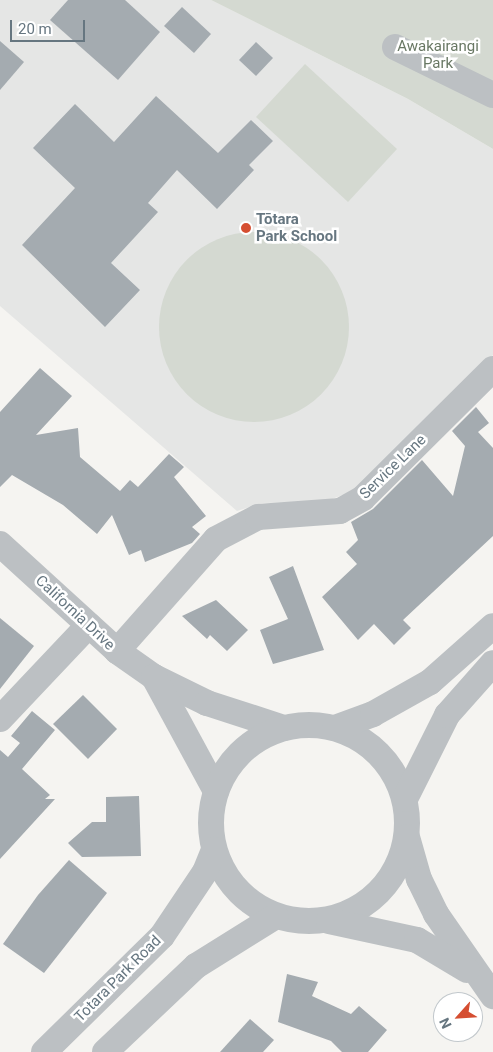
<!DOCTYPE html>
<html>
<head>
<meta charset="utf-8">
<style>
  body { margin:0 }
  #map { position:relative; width:493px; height:1052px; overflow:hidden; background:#f5f4f1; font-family:Roboto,sans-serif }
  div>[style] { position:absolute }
  .built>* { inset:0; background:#e5e6e5 }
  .green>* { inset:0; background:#d4d9d1 }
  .round { border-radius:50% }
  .building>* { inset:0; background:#a4abb0 }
  .minor>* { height:26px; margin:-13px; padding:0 13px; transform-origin:13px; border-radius:13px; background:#bcc0c3 }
  .minor>.ring { margin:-13px; padding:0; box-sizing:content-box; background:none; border:26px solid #bcc0c3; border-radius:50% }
  .dots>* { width:14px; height:14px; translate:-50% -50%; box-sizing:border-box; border:2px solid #fff; border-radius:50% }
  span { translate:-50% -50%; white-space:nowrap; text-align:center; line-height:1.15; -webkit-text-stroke:5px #fff; paint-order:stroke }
  .park-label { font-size:15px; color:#697864 }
  .poi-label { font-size:15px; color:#667680; font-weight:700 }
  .left { translate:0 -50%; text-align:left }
  .street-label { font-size:15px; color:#667680 }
  .north { position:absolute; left:433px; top:992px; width:50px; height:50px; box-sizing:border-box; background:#fff; border:1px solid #c2c8cc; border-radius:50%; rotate:244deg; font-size:14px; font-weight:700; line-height:20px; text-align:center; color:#667680 }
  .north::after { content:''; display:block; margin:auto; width:18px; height:22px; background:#d54e31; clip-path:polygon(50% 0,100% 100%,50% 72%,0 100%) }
  .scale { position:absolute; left:10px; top:20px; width:75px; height:22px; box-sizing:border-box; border:2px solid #667680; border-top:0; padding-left:6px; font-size:15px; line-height:18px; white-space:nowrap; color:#667680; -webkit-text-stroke:4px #fff; paint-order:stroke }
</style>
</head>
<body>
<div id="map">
  <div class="built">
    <div style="clip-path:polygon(0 0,211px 0,408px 99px,493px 149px,493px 355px,356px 490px,324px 502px,262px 503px,237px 511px,0 306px)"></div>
  </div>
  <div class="green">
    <div style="clip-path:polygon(211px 0,493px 0,493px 149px,408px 99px)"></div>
    <div style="clip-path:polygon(305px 64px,397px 149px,348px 202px,256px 117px)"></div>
    <div class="round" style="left:159px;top:232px;width:190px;height:190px"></div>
  </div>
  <div class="building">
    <div style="clip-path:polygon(68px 0,125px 0,160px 32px,118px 80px,50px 20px)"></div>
    <div style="clip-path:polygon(182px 7px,211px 34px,194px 53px,164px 26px)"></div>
    <div style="clip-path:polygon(0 41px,24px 62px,0 90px)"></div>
    <div style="clip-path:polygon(256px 42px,273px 58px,256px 76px,239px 60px)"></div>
    <div style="clip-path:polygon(156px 96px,218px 153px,251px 120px,273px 141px,249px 165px,254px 170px,217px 209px,177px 170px,148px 203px,158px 212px,111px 263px,140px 290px,105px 327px,22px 245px,75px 188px,33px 148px,75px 104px,114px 142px)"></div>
    <div style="clip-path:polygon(40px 368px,72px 396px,36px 435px,78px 428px,80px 457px,120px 491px,130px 480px,138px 487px,169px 454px,184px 467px,174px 477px,206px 516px,192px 527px,200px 534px,192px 543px,145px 562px,141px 550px,129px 555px,112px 515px,97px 534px,63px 505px,12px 475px,0 487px,0 412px)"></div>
    <div style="clip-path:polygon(476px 407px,489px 423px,478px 432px,493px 448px,493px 536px,403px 620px,411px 628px,394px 645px,374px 624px,358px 640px,322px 597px,357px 564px,346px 552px,358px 540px,351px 522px,373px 509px,422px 460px,453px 496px,465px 446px,452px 431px)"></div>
    <div style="clip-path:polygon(293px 566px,324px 650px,273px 664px,260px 630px,288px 619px,269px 577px)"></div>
    <div style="clip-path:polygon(216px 600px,248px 630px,227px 651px,210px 635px,207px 639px,182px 616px)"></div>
    <div style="clip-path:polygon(0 618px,34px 646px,0 689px)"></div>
    <div style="clip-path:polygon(83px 695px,117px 729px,88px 759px,53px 724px)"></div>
    <div style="clip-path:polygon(32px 711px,55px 730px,22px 769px,50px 795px,45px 799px,55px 799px,0 859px,0 750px,8px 757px,20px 743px,11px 736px)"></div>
    <div style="clip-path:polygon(139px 796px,141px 856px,82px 857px,68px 843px,92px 822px,106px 822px,106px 797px)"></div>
    <div style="clip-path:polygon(69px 860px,107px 893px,44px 973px,3px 944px,38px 895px)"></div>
    <div style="clip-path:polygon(287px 974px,318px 982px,312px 996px,351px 1014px,359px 1006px,387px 1030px,368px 1052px,342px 1052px,331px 1041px,278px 1022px)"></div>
    <div style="clip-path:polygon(250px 1019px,274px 1040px,263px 1052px,220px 1052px)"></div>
  </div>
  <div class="minor">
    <div style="left:395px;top:47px;width:109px;rotate:26.1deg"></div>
    <div style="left:0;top:544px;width:159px;rotate:42.4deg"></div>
    <div style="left:117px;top:651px;width:45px;rotate:35.1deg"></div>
    <div style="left:154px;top:677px;width:59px;rotate:26.1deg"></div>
    <div style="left:207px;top:703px;width:81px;rotate:18deg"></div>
    <div style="left:117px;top:651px;width:149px;rotate:-48.5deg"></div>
    <div style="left:216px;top:539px;width:47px;rotate:-27.6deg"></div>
    <div style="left:258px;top:517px;width:82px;rotate:-4.2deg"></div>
    <div style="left:340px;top:511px;width:26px;rotate:-29deg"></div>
    <div style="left:363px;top:498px;width:183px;rotate:-44.8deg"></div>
    <div style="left:154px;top:677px;width:130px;rotate:61.5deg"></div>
    <div style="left:0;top:719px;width:129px;rotate:-46.6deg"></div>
    <div class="ring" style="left:211px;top:725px;width:170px;height:170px"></div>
    <div style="left:335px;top:728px;width:40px;rotate:-20.2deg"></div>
    <div style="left:373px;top:714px;width:65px;rotate:-29.3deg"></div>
    <div style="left:430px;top:682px;width:84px;rotate:-41.6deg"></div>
    <div style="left:405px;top:799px;width:94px;rotate:-63.4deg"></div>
    <div style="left:447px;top:715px;width:69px;rotate:-48.5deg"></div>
    <div style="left:407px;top:837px;width:44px;rotate:74.1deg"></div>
    <div style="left:419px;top:879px;width:39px;rotate:64deg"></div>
    <div style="left:436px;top:914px;width:100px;rotate:55.2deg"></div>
    <div style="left:329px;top:921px;width:90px;rotate:12.2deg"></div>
    <div style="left:417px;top:940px;width:58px;rotate:31deg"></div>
    <div style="left:44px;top:1052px;width:165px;rotate:-44.5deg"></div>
    <div style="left:162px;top:936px;width:77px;rotate:-56.1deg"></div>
    <div style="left:205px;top:872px;width:24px;rotate:-68deg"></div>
    <div style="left:105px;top:1052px;width:125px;rotate:-43.4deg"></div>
    <div style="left:196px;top:966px;width:94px;rotate:-32deg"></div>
  </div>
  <div class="dots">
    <div style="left:246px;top:228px;background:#d54e31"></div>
  </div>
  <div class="park-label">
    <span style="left:438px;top:55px">Awakairangi<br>Park</span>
  </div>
  <div class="poi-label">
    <span class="left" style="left:256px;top:228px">Tōtara<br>Park School</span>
  </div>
  <div class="street-label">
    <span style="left:393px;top:467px;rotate:-44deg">Service Lane</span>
    <span style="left:75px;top:613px;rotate:43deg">California Drive</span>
    <span style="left:118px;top:979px;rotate:-45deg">Totara Park Road</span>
  </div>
  <div class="north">N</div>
  <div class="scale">20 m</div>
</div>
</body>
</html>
